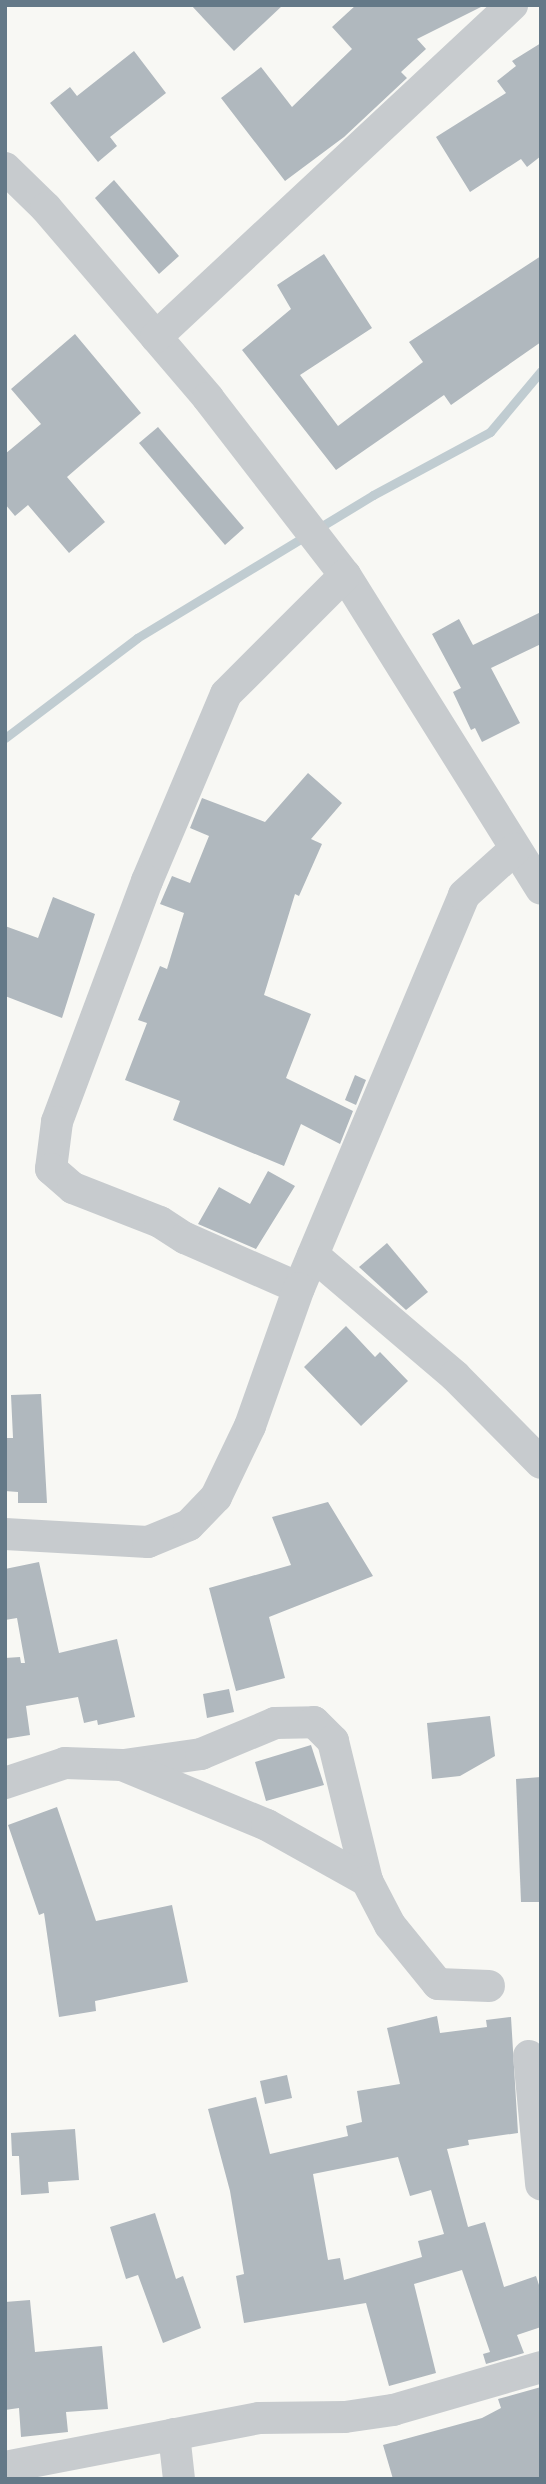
<!DOCTYPE html>
<html>
<head>
<meta charset="utf-8">
<style>
  body { margin:0 }
  #map { position:relative; width:546px; height:2484px; overflow:hidden; background:#f8f8f4; font-family:Rubik,sans-serif }
  div>[style] { position:absolute }
  .stream>* { height:9px; margin:-4.5px; padding:0 4.5px; transform-origin:4.5px; border-radius:4.5px; background:#c0ccd1 }
  .building>* { inset:0; background:#b0b8be }
  .minor>* { height:32px; margin:-16px; padding:0 16px; transform-origin:16px; border-radius:16px; background:#c7cbce }
  span { translate:-50% -50%; white-space:nowrap; text-align:center; line-height:1.15; -webkit-text-stroke:7px #fff; paint-order:stroke }
  .frame { position:absolute; inset:0; border:7px solid #647988; pointer-events:none }
</style>
</head>
<body>
<div id="map">
  <div class="stream">
    <div style="left:5px;top:738px;width:166px;rotate:-37.1deg"></div>
    <div style="left:137px;top:638px;width:276px;rotate:-31.2deg"></div>
    <div style="left:373px;top:495px;width:133px;rotate:-28.3deg"></div>
    <div style="left:490px;top:432px;width:80px;rotate:-50.1deg"></div>
  </div>
  <div class="building">
    <div style="clip-path:polygon(191px 5px,283px 5px,234px 51px)"></div>
    <div style="clip-path:polygon(356px 5px,485px 5px,417px 39px,426px 49px,401px 72px,407px 78px,344px 137px,285px 181px,221px 98px,261px 67px,292px 107px,352px 49px,332px 27px)"></div>
    <div style="clip-path:polygon(541px 43px,541px 156px,527px 167px,521px 159px,470px 192px,436px 137px,506px 93px,497px 81px,516px 66px,512px 61px)"></div>
    <div style="clip-path:polygon(134px 51px,166px 93px,110px 137px,117px 146px,98px 162px,50px 103px,70px 87px,77px 96px)"></div>
    <div style="clip-path:polygon(114px 180px,179px 256px,159px 274px,95px 198px)"></div>
    <div style="clip-path:polygon(324px 254px,372px 328px,300px 375px,338px 426px,423px 362px,409px 342px,541px 256px,541px 342px,451px 405px,444px 395px,336px 470px,242px 350px,291px 309px,277px 285px)"></div>
    <div style="clip-path:polygon(75px 334px,141px 413px,67px 477px,105px 522px,69px 553px,28px 505px,15px 516px,5px 504px,5px 454px,41px 424px,11px 389px)"></div>
    <div style="clip-path:polygon(158px 427px,244px 528px,225px 545px,139px 443px)"></div>
    <div style="clip-path:polygon(541px 612px,541px 644px,491px 668px,520px 723px,482px 742px,475px 728px,471px 730px,453px 692px,461px 688px,432px 634px,459px 619px,473px 645px)"></div>
    <div style="clip-path:polygon(308px 773px,342px 803px,311px 839px,322px 844px,299px 896px,295px 894px,264px 995px,311px 1014px,286px 1078px,353px 1111px,340px 1144px,301px 1124px,284px 1166px,173px 1120px,180px 1101px,125px 1080px,147px 1023px,138px 1020px,160px 966px,167px 969px,184px 913px,160px 904px,172px 876px,190px 883px,209px 836px,190px 828px,202px 798px,265px 822px)"></div>
    <div style="clip-path:polygon(53px 897px,95px 914px,62px 1018px,5px 996px,5px 926px,38px 938px)"></div>
    <div style="clip-path:polygon(355px 1075px,366px 1080px,356px 1105px,345px 1100px)"></div>
    <div style="clip-path:polygon(268px 1171px,295px 1186px,256px 1249px,198px 1224px,219px 1187px,250px 1204px)"></div>
    <div style="clip-path:polygon(387px 1243px,428px 1292px,406px 1310px,359px 1267px)"></div>
    <div style="clip-path:polygon(346px 1326px,375px 1357px,380px 1352px,408px 1381px,361px 1426px,304px 1367px)"></div>
    <div style="clip-path:polygon(41px 1394px,47px 1503px,18px 1503px,18px 1492px,5px 1491px,5px 1438px,13px 1438px,11px 1395px)"></div>
    <div style="clip-path:polygon(328px 1502px,373px 1576px,269px 1617px,285px 1678px,236px 1691px,209px 1588px,291px 1565px,272px 1517px)"></div>
    <div style="clip-path:polygon(39px 1562px,59px 1653px,117px 1639px,135px 1717px,98px 1725px,97px 1720px,84px 1723px,78px 1697px,26px 1706px,30px 1735px,5px 1739px,5px 1658px,20px 1657px,21px 1663px,25px 1663px,17px 1618px,5px 1620px,5px 1569px)"></div>
    <div style="clip-path:polygon(229px 1689px,234px 1712px,207px 1718px,203px 1694px)"></div>
    <div style="clip-path:polygon(490px 1716px,495px 1756px,460px 1776px,432px 1779px,427px 1723px)"></div>
    <div style="clip-path:polygon(311px 1745px,324px 1785px,266px 1801px,255px 1762px)"></div>
    <div style="clip-path:polygon(541px 1777px,541px 1902px,521px 1902px,516px 1779px)"></div>
    <div style="clip-path:polygon(57px 1807px,96px 1921px,172px 1905px,188px 1982px,95px 2001px,96px 2011px,59px 2017px,44px 1913px,39px 1915px,8px 1825px)"></div>
    <div style="clip-path:polygon(evenodd,437px 2016px,440px 2033px,487px 2027px,486px 2020px,511px 2017px,518px 2133px,468px 2140px,469px 2145px,447px 2149px,468px 2227px,485px 2222px,504px 2287px,536px 2276px,541px 2291px,541px 2327px,517px 2335px,524px 2353px,486px 2364px,483px 2354px,490px 2352px,462px 2270px,414px 2284px,436px 2373px,389px 2386px,366px 2303px,244px 2323px,236px 2276px,244px 2274px,230px 2191px,208px 2109px,256px 2097px,270px 2154px,348px 2136px,346px 2126px,362px 2122px,357px 2091px,400px 2084px,387px 2028px,437px 2016px,398px 2157px,410px 2196px,431px 2190px,444px 2234px,418px 2241px,422px 2257px,344px 2280px,340px 2258px,328px 2260px,313px 2174px,398px 2157px)"></div>
    <div style="clip-path:polygon(287px 2075px,292px 2098px,265px 2104px,260px 2081px)"></div>
    <div style="clip-path:polygon(75px 2129px,79px 2180px,48px 2182px,49px 2193px,21px 2195px,19px 2156px,12px 2156px,11px 2133px)"></div>
    <div style="clip-path:polygon(155px 2213px,176px 2279px,183px 2276px,201px 2328px,163px 2343px,138px 2275px,126px 2279px,110px 2227px)"></div>
    <div style="clip-path:polygon(30px 2300px,35px 2352px,102px 2346px,108px 2409px,66px 2412px,68px 2432px,21px 2437px,19px 2408px,5px 2410px,5px 2302px)"></div>
    <div style="clip-path:polygon(541px 2387px,541px 2479px,393px 2479px,383px 2445px,482px 2418px,501px 2408px,498px 2399px)"></div>
  </div>
  <div class="minor">
    <div style="left:5px;top:168px;width:57px;rotate:44.3deg"></div>
    <div style="left:46px;top:208px;width:250px;rotate:49.5deg"></div>
    <div style="left:208px;top:398px;width:224px;rotate:52.3deg"></div>
    <div style="left:345px;top:575px;width:370px;rotate:58deg"></div>
    <div style="left:156px;top:337px;width:487px;rotate:-43deg"></div>
    <div style="left:345px;top:575px;width:168px;rotate:135deg"></div>
    <div style="left:226px;top:694px;width:203px;rotate:112.9deg"></div>
    <div style="left:147px;top:881px;width:257px;rotate:110.5deg"></div>
    <div style="left:57px;top:1122px;width:47px;rotate:97.3deg"></div>
    <div style="left:51px;top:1169px;width:29px;rotate:41deg"></div>
    <div style="left:73px;top:1188px;width:93px;rotate:21.3deg"></div>
    <div style="left:160px;top:1222px;width:30px;rotate:33deg"></div>
    <div style="left:185px;top:1238px;width:124px;rotate:23.7deg"></div>
    <div style="left:299px;top:1288px;width:426px;rotate:-67.2deg"></div>
    <div style="left:464px;top:895px;width:69px;rotate:-42deg"></div>
    <div style="left:313px;top:1255px;width:187px;rotate:40.4deg"></div>
    <div style="left:455px;top:1376px;width:122px;rotate:45.3deg"></div>
    <div style="left:5px;top:1534px;width:143px;rotate:3.2deg"></div>
    <div style="left:148px;top:1542px;width:44px;rotate:-22.5deg"></div>
    <div style="left:189px;top:1525px;width:39px;rotate:-46deg"></div>
    <div style="left:216px;top:1497px;width:79px;rotate:-64.4deg"></div>
    <div style="left:250px;top:1426px;width:146px;rotate:-70.5deg"></div>
    <div style="left:124px;top:1765px;width:78px;rotate:-8.1deg"></div>
    <div style="left:201px;top:1754px;width:80px;rotate:-22.7deg"></div>
    <div style="left:275px;top:1723px;width:39px;rotate:-1deg"></div>
    <div style="left:314px;top:1722px;width:27px;rotate:45deg"></div>
    <div style="left:333px;top:1741px;width:144px;rotate:76.3deg"></div>
    <div style="left:5px;top:1783px;width:63px;rotate:-18.4deg"></div>
    <div style="left:65px;top:1763px;width:57px;rotate:2deg"></div>
    <div style="left:122px;top:1765px;width:157px;rotate:22.5deg"></div>
    <div style="left:267px;top:1825px;width:115px;rotate:29.2deg"></div>
    <div style="left:367px;top:1881px;width:50px;rotate:62.4deg"></div>
    <div style="left:390px;top:1925px;width:76px;rotate:50.9deg"></div>
    <div style="left:438px;top:1984px;width:51px;rotate:2.2deg"></div>
    <div style="left:529px;top:2056px;width:129px;rotate:84.6deg"></div>
    <div style="left:174px;top:2434px;width:45px;rotate:83.7deg"></div>
    <div style="left:5px;top:2467px;width:259px;rotate:-10.9deg"></div>
    <div style="left:259px;top:2418px;width:86px;rotate:-0.7deg"></div>
    <div style="left:345px;top:2417px;width:49px;rotate:-8.3deg"></div>
    <div style="left:393px;top:2410px;width:154px;rotate:-16.2deg"></div>
  </div>
  <div class="frame"></div>
</div>
</body>
</html>
